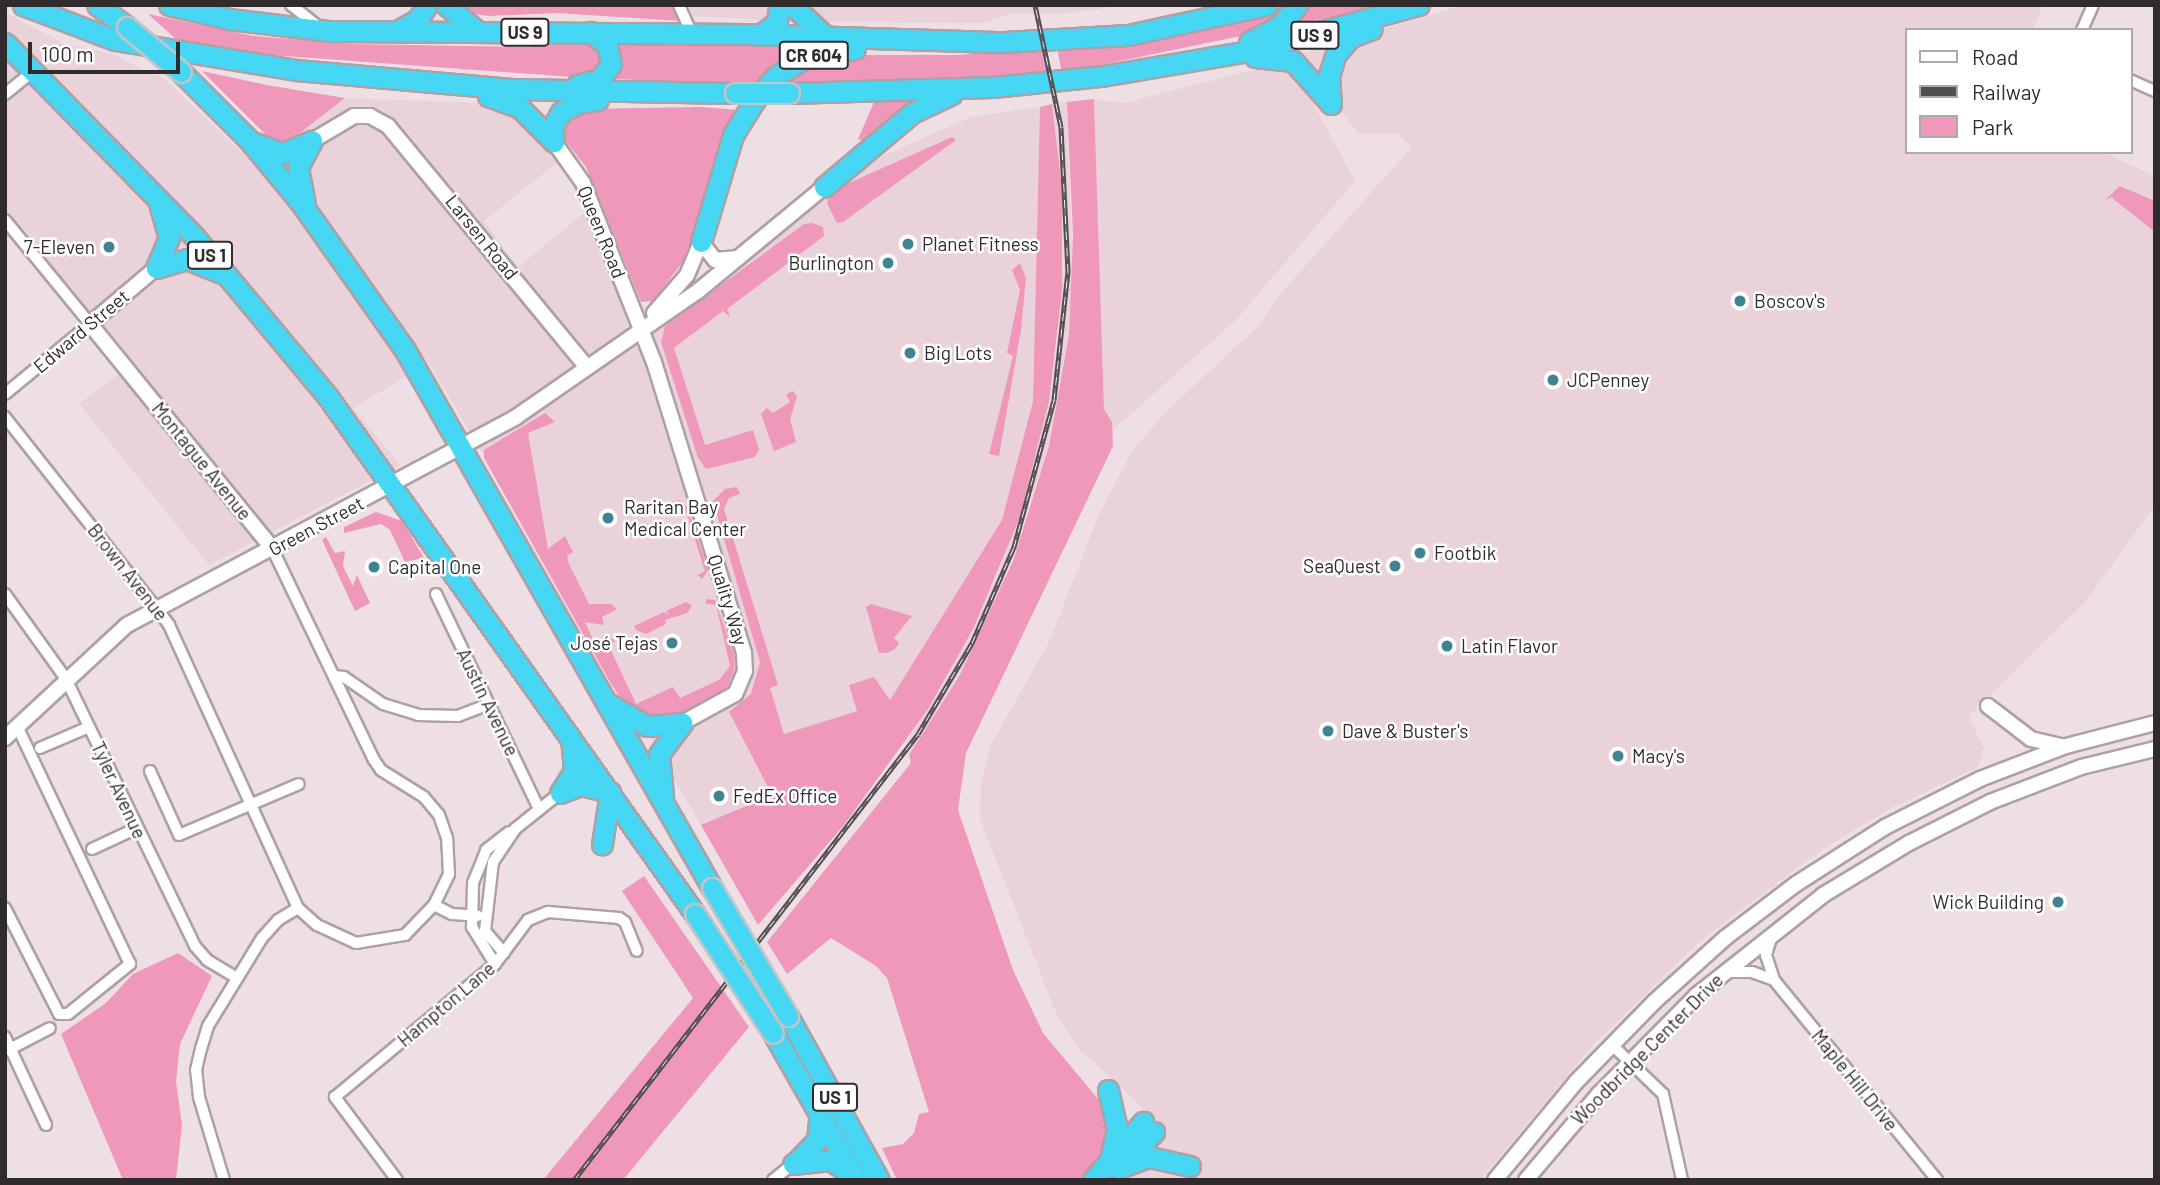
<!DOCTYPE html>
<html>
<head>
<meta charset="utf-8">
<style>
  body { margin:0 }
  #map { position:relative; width:2160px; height:1185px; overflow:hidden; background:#eedfe5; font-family:Barlow,sans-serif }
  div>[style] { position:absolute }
  .built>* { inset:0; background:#e9d2da }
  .green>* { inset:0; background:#f098bc }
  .roads { filter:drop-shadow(2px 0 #aea0a5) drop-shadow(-2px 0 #aea0a5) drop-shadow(0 2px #aea0a5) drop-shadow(0 -2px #aea0a5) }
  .street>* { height:10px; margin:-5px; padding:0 5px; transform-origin:5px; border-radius:5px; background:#fff }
  .secondary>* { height:14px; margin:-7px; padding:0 7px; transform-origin:7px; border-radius:7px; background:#fff }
  .highway>* { height:19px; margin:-9.5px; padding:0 9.5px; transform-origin:9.5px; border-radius:9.5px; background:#46d7f4 }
  .rail>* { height:5px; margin-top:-2.5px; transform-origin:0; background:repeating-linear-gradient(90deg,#fff 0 8px,#544d50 0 16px); box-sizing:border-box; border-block:2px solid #544d50 }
  .bridges { filter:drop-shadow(2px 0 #c5c4c4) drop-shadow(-2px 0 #c5c4c4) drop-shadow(0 2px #c5c4c4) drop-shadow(0 -2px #c5c4c4) }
  .highway-bridge>* { height:19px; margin:-9.5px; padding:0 9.5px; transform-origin:9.5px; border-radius:9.5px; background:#46d7f4 }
  .dots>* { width:19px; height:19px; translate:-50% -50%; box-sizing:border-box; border:4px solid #fff; border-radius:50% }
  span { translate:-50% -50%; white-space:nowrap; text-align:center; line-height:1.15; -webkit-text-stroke:5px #fff; paint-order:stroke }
  .shield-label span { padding:2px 5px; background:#fff; border:2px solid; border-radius:5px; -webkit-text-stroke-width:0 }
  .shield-label { font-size:18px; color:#302b2d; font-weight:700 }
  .street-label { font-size:19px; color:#302b2d }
  .poi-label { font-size:19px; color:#302b2d }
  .left { translate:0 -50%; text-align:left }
  .right { translate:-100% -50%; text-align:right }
  .frame { position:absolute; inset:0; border:7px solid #302b2d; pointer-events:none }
  .legend { position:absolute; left:1905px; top:28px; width:228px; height:126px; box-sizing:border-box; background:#fff; border:2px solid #acaaab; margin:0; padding:9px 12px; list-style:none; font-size:21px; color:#302b2d }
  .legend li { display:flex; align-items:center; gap:14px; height:35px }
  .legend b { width:35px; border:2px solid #acaaab }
  .scale { position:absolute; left:28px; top:42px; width:152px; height:32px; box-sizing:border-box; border:4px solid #302b2d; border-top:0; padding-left:9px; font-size:21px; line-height:24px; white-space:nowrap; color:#302b2d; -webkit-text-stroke:5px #fff; paint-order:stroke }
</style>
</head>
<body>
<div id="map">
  <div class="built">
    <div style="clip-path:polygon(687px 5px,770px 5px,765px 20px,694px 16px)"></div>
    <div style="clip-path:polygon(806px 5px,1127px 5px,1071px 13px,1009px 14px,984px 23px,827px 22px)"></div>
    <div style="clip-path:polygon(1464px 5px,2043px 5px,2033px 30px,1906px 30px,1906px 152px,2102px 152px,2155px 176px,2155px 505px,2086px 601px,1969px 716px,1984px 749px,1978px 767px,1889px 809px,1820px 851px,1700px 941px,1592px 1046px,1480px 1180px,1120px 1180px,1161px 1125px,1078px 1048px,1056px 1013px,980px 819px,981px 784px,991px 745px,1049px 642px,1099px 515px,1132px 451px,1168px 410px,1257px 327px,1282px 292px,1412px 147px,1399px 134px,1359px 134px,1297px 55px)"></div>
    <div style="clip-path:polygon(5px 12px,64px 44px,109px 53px,165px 79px,241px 152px,287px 143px,345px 98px,506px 104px,559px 161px,484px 221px,518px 267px,584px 213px,619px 295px,633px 346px,879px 158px,970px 117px,1040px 107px,1033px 402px,1002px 520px,890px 700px,784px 734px,773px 700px,731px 717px,772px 795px,701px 825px,429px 363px,353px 408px,400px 465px,209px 565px,79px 404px,131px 365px,5px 207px)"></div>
    <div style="clip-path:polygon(1290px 61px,1355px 181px,1236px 320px,1112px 431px,1104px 409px,1094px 99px,1124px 103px)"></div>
    <div style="clip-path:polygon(1067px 102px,1073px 279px,1069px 335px,1049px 446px,998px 598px,960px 675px,909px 755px,905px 744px,946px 679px,999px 571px,1036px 462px,1057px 348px,1063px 258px,1062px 188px,1052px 104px)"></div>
  </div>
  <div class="green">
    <div style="clip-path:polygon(455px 5px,671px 5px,681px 21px,556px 13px,489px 16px,461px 12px)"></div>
    <div style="clip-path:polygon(1307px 5px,1388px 5px,1299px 24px)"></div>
    <div style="clip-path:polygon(1287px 6px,1260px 32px,1062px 73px,1057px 48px,1203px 27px)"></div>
    <div style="clip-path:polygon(148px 14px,253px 36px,353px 44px,530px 47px,537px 39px,594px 41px,604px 56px,600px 71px,586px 78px,187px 49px)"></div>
    <div style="clip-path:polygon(613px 40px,768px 44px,794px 47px,795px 52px,758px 86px,615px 79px)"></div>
    <div style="clip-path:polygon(1042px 49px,1047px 74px,781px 85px,806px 66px,846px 55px,956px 55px)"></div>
    <div style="clip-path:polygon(202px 71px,267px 85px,345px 98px,287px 143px,276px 145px)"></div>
    <div style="clip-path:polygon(925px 98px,864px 141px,858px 139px,875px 100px)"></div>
    <div style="clip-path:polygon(1094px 99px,1104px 409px,1112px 422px,1113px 446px,966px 753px,958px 810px,1013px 970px,1043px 1033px,1109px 1112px,1108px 1149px,1088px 1180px,897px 1180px,882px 1148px,903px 1144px,914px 1133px,919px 1114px,929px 1112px,887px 978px,876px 966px,831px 938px,787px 974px,767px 942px,911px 763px,909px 755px,960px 675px,1013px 561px,1049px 446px,1069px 335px,1073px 234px,1067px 102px)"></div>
    <div style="clip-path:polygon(1052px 104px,1062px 188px,1062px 291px,1049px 401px,1020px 517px,973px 629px,928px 709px,844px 825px,758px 925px,701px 825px,772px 795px,729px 712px,751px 694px,760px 662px,713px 501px,725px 489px,737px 487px,740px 494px,729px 498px,724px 509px,778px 685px,770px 688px,784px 734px,857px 711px,849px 685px,874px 677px,890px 700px,1002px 520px,1033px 401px,1040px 107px)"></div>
    <div style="clip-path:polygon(701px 107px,740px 110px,713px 163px,688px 255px,653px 301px,641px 302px,586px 167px,563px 138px,561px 123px,578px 109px)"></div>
    <div style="clip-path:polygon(952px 137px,956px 140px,843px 222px,837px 223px,827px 203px,831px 191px)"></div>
    <div style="clip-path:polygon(2120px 186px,2155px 201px,2155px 232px,2111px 197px,2104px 201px)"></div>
    <div style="clip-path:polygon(812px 223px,823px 227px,824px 236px,727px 309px,730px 317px,723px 311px,674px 348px,705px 445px,753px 430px,759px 450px,755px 457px,706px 469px,698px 458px,661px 342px,665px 326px,804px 224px)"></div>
    <div style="clip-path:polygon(1020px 263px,1026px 278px,1021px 330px,999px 456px,989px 454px,1013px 356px,1007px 353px,1020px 290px,1012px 270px)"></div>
    <div style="clip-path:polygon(793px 391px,797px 397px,790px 419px,796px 442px,774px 451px,761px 414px,767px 408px,773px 413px,790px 402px,786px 394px)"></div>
    <div style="clip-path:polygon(545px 413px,555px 422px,528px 433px,548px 549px,565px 536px,573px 552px,567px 556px,569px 564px,589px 604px,611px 604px,617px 609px,602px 617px,604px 625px,585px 622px,597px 648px,610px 638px,615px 640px,610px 648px,636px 704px,673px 687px,680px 698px,719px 680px,730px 666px,716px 605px,705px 603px,707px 599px,715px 600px,735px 657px,734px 671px,727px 688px,708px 702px,658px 722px,622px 701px,610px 682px,484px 458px,484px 450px)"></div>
    <div style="clip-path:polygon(680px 500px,688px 508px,708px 570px,702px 579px,698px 575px,705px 571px,685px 508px,663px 512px,666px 503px)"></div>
    <div style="clip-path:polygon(376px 512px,402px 521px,424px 558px,405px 562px,390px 530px,381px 524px,344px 533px,344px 527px)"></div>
    <div style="clip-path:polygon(326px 537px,335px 553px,345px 551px,343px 566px,353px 586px,357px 575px,370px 603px,355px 611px,322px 540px)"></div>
    <div style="clip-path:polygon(686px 602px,692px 606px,687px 613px,665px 620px,666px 624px,646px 634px,636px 630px,634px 626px,664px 612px,670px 616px,666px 611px)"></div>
    <div style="clip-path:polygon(871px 604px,912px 616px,894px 638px,899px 643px,895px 649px,887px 653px,879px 653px,866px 607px)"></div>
    <div style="clip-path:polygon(644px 876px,749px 1027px,623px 1180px,543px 1180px,693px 998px,622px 891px)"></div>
    <div style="clip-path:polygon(178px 953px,212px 976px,180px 1044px,176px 1082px,182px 1125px,176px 1180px,123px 1180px,61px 1034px,106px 1003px,133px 974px)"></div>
  </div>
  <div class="roads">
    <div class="street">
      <div style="left:291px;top:5px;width:31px;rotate:38deg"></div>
      <div style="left:679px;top:5px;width:32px;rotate:66deg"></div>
      <div style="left:2082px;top:30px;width:27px;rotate:-66deg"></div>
      <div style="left:2130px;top:80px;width:27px;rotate:24deg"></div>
      <div style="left:5px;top:94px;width:36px;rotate:-39deg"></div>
      <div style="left:5px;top:220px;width:134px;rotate:50.7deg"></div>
      <div style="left:90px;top:324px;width:110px;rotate:140.5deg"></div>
      <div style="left:5px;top:417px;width:265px;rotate:51.7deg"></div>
      <div style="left:169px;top:625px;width:311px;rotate:65.5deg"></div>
      <div style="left:298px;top:908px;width:25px;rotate:42deg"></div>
      <div style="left:317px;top:925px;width:43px;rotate:24.8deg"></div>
      <div style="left:356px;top:943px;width:50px;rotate:-9.3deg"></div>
      <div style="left:405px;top:935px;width:42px;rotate:-46deg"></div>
      <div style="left:434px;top:905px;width:34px;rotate:-64deg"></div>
      <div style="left:449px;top:874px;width:36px;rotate:-93deg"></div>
      <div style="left:447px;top:838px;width:24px;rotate:-109deg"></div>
      <div style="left:439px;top:815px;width:23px;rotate:-130deg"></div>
      <div style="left:424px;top:797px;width:51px;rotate:-147.9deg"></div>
      <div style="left:381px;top:770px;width:12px;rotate:-125deg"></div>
      <div style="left:374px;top:760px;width:235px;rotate:-115.7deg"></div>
      <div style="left:5px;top:594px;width:105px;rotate:54.3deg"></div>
      <div style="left:66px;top:679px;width:297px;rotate:64.2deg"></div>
      <div style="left:195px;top:946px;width:18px;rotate:49deg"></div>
      <div style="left:207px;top:960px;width:35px;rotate:31deg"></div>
      <div style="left:436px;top:594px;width:238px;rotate:64.4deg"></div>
      <div style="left:335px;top:676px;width:9px;rotate:6deg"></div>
      <div style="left:344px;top:677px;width:47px;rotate:34.7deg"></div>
      <div style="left:383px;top:704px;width:37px;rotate:17deg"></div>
      <div style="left:418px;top:715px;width:40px;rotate:1.4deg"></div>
      <div style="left:458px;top:716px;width:33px;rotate:-21deg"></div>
      <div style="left:40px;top:748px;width:53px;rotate:-23.2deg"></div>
      <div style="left:150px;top:771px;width:70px;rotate:65.6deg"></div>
      <div style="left:179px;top:835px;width:130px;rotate:-23deg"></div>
      <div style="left:92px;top:849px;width:50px;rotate:-25deg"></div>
      <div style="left:434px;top:905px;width:20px;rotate:27deg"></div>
      <div style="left:452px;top:914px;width:26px;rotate:4deg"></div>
      <div style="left:5px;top:908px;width:119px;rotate:63deg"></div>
      <div style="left:59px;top:1014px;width:9px"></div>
      <div style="left:68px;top:1014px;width:80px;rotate:-38.9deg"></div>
      <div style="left:130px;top:964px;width:263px;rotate:-115.4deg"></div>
      <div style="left:1772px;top:935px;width:21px;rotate:107deg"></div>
      <div style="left:1766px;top:955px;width:26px;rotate:72deg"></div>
      <div style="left:1774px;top:980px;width:258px;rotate:50.8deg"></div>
      <div style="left:504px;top:953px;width:29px;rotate:-131deg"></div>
      <div style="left:485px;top:931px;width:69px;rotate:-83.4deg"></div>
      <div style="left:493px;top:862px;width:40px;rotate:-56deg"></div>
      <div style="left:515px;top:829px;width:58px;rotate:-38.7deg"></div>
      <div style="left:495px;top:964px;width:44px;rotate:-121.9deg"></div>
      <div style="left:472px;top:927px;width:44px;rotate:-88.7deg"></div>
      <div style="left:473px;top:883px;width:35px;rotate:-68deg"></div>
      <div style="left:486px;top:850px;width:29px;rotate:-38deg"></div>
      <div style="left:1726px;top:972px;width:26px"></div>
      <div style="left:1752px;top:972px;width:23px;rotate:20deg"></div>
      <div style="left:5px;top:1037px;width:97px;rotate:65deg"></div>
      <div style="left:1611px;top:1044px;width:72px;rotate:43.9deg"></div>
      <div style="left:1663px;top:1094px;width:88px;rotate:77.5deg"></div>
      <div style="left:8px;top:1050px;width:47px;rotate:-27.6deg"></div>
      <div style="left:224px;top:1180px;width:87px;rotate:-106.8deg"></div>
      <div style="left:199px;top:1097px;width:27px;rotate:-96deg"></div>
      <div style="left:196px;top:1070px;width:22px;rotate:-77deg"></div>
      <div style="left:201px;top:1049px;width:24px;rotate:-73deg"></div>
      <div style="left:208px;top:1026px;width:103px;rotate:-58.5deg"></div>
      <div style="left:262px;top:938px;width:24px;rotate:-48deg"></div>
      <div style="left:278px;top:920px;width:23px;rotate:-31deg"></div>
      <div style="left:397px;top:1180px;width:104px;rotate:-126.8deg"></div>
      <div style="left:335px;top:1097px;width:208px;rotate:-39.7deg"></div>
      <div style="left:495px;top:964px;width:55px;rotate:-53.1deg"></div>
      <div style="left:528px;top:920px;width:22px;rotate:-22deg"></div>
      <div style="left:548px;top:912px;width:71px;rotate:4.8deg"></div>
      <div style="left:619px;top:918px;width:7px;rotate:34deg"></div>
      <div style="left:625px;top:922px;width:31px;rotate:68deg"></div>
      <div style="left:773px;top:1180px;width:26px;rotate:-39deg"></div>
    </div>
    <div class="secondary">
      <div style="left:312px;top:141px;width:49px;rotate:-30.8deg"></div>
      <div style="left:354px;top:116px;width:16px"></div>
      <div style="left:370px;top:116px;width:21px;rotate:29deg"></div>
      <div style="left:388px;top:126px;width:313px;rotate:50.5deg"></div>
      <div style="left:554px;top:142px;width:50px;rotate:54.7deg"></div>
      <div style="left:583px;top:183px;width:193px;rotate:68.4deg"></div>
      <div style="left:654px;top:362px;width:305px;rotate:72.8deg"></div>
      <div style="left:744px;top:653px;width:18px;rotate:87deg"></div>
      <div style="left:745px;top:671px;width:25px;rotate:113deg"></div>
      <div style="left:735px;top:694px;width:60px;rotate:151.3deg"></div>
      <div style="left:701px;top:242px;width:23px;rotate:52deg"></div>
      <div style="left:715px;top:260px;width:23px;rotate:-5deg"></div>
      <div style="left:156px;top:268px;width:87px;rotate:139.7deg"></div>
      <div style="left:90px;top:324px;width:289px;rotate:50.9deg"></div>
      <div style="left:654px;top:313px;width:50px;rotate:-49deg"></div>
      <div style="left:687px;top:275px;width:36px;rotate:-67deg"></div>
      <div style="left:1988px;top:706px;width:54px;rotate:37.5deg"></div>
      <div style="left:2031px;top:739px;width:31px;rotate:13deg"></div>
      <div style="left:5px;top:738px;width:166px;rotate:-42.8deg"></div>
      <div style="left:127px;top:625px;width:441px;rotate:-28.1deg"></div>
      <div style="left:516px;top:417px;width:221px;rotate:-34.7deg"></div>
      <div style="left:698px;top:291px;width:163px;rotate:-39.5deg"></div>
      <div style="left:1495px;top:1180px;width:127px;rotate:-50.4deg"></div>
      <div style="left:1576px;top:1082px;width:112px;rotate:-45.7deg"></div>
      <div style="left:1654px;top:1002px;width:96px;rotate:-42deg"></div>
      <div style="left:1725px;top:938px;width:89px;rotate:-37.3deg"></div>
      <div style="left:1796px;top:884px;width:106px;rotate:-32.6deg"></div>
      <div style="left:1885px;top:827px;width:106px;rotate:-26.8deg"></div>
      <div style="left:1980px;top:779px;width:92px;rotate:-21deg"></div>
      <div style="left:2066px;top:746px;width:92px;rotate:-14.5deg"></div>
      <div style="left:1526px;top:1180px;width:113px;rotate:-49.7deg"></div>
      <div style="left:1599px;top:1094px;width:139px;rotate:-45.3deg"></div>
      <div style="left:1697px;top:995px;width:161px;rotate:-38.4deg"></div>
      <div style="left:1823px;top:895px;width:100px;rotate:-31.2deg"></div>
      <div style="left:1909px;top:843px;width:91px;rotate:-26.8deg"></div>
      <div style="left:1990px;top:802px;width:97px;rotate:-21deg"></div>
      <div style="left:2081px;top:767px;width:76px;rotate:-13.7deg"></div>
    </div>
    <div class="highway">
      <div style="left:23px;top:5px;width:98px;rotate:20.8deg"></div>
      <div style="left:115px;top:40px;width:183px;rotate:9.4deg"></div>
      <div style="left:296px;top:70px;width:217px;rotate:5deg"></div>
      <div style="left:512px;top:89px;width:223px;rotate:1deg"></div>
      <div style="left:97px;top:5px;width:37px;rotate:36deg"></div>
      <div style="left:169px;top:5px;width:62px;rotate:13.1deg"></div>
      <div style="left:229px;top:19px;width:102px;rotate:6.8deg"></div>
      <div style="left:330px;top:31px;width:414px;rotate:0.4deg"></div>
      <div style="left:744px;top:34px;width:260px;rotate:1.8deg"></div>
      <div style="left:1004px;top:42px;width:124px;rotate:-3.2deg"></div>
      <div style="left:1128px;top:35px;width:142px;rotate:-12.2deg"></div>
      <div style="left:446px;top:5px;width:40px;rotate:40deg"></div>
      <div style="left:792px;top:5px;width:47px;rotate:43.3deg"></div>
      <div style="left:397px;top:31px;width:23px;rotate:-29deg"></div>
      <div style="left:417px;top:20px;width:18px;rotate:-56deg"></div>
      <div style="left:760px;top:35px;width:21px;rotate:-37deg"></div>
      <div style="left:777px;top:22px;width:17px;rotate:-83deg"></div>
      <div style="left:1249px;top:42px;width:34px;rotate:-28deg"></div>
      <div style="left:1279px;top:26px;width:28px;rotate:-49deg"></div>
      <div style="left:5px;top:43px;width:270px;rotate:45.6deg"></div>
      <div style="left:194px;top:236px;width:209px;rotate:50.2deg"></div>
      <div style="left:328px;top:397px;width:634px;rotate:54.63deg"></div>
      <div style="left:1255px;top:57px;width:38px;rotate:6deg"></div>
      <div style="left:1293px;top:61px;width:57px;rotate:48.5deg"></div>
      <div style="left:181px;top:72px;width:96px;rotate:45deg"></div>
      <div style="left:249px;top:140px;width:82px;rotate:50.5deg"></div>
      <div style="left:301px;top:203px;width:180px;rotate:54.7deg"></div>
      <div style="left:405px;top:350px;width:619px;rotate:60.29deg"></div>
      <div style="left:577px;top:85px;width:24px;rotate:-15deg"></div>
      <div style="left:600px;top:79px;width:19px;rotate:-54deg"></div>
      <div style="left:611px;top:64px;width:19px;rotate:-102deg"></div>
      <div style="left:607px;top:45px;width:21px;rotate:-141deg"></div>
      <div style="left:789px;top:93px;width:204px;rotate:-1.7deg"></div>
      <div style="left:993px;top:87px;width:110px;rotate:-5.8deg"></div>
      <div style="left:1102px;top:76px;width:148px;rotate:-9.7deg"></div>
      <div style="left:1248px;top:51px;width:177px;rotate:-15.1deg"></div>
      <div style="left:488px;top:96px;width:33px;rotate:20deg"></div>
      <div style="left:519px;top:107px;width:49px;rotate:45deg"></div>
      <div style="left:1331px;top:104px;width:29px;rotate:-94deg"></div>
      <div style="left:1329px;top:75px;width:22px;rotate:-72deg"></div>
      <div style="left:1336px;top:54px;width:23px;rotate:-49deg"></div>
      <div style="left:1351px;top:37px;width:22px;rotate:-21deg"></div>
      <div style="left:252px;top:142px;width:33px;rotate:20deg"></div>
      <div style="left:283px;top:153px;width:30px;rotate:-23deg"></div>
      <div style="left:554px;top:142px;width:14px;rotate:-98deg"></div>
      <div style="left:552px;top:128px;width:18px;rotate:-61deg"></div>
      <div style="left:561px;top:112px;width:19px;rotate:-28deg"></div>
      <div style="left:578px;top:103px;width:20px;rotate:-9deg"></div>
      <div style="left:824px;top:187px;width:115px;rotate:-40.1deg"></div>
      <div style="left:912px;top:113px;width:44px;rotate:-25.4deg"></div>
      <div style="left:305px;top:204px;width:38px;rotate:-101deg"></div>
      <div style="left:298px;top:167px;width:30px;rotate:-62deg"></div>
      <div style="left:701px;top:242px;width:112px;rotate:-73.3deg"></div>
      <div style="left:733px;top:135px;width:44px;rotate:-58.1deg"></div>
      <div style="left:756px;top:98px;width:30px;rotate:-48deg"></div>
      <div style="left:776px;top:76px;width:32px;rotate:-32deg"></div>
      <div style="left:803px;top:59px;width:53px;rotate:-10.9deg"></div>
      <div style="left:156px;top:268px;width:32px;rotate:-16deg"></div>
      <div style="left:187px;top:259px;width:37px;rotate:22deg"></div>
      <div style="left:156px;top:268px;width:33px;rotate:-67deg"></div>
      <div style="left:169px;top:238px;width:36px;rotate:-106deg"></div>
      <div style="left:609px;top:704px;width:44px;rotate:30.1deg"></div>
      <div style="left:647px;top:726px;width:35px;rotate:-5deg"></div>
      <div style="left:560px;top:793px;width:22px;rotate:-21deg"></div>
      <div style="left:581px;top:785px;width:30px;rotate:14deg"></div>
      <div style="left:610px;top:792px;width:53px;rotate:98.7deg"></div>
      <div style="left:560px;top:793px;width:26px;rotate:-58deg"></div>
      <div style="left:574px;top:771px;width:32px;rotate:-95deg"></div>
      <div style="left:663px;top:795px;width:41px;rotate:-95.6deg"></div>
      <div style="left:659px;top:754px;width:39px;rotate:-53deg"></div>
      <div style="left:788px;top:1016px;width:188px;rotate:61deg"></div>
      <div style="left:773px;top:1033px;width:169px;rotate:60.3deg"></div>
      <div style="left:1108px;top:1090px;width:40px;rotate:77deg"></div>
      <div style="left:1117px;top:1129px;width:28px;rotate:103deg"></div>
      <div style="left:1123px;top:1163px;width:44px;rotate:-45deg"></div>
      <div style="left:793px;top:1164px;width:37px;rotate:-6deg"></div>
      <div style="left:830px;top:1160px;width:27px;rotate:33deg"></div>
      <div style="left:794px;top:1164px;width:33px;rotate:-46deg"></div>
      <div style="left:817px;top:1140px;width:27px;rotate:-84deg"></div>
      <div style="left:1118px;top:1168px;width:33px;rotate:-20deg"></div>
      <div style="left:1149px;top:1157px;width:42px;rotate:12.4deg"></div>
      <div style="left:1093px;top:1180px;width:77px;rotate:-49.2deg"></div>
    </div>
  </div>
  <div class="rail">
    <div style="left:574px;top:1180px;width:563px;rotate:-52.36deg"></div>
    <div style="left:918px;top:734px;width:106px;rotate:-59.3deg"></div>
    <div style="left:972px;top:643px;width:105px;rotate:-66.4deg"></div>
    <div style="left:1014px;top:547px;width:152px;rotate:-74.8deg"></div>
    <div style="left:1054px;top:400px;width:130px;rotate:-83.8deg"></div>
    <div style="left:1068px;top:271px;width:144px;rotate:-92.8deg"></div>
    <div style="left:1061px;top:127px;width:125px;rotate:-102deg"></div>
  </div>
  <div class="bridges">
    <div class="highway-bridge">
      <div style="left:127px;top:27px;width:70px;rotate:39.8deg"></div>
      <div style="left:735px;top:93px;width:54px"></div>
      <div style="left:712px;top:888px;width:149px;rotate:59.3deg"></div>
      <div style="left:695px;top:914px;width:142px;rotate:56.8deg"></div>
    </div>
  </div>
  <div class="dots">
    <div style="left:908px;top:244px;background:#408393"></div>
    <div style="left:109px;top:247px;background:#408393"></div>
    <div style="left:888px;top:263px;background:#408393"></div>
    <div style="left:1740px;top:301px;background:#408393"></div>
    <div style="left:910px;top:353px;background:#408393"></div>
    <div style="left:1553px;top:380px;background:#408393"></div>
    <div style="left:608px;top:518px;background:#408393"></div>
    <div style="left:1420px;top:553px;background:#408393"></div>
    <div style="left:1395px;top:566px;background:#408393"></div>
    <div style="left:374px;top:567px;background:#408393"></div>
    <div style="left:672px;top:643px;background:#408393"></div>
    <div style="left:1447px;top:646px;background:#408393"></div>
    <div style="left:1328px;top:731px;background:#408393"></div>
    <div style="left:1618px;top:756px;background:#408393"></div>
    <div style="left:719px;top:796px;background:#408393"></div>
    <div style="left:2058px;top:902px;background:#408393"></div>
  </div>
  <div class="shield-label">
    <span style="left:525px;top:32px">US 9</span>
    <span style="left:1315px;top:35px">US 9</span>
    <span style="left:814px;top:55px">CR 604</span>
    <span style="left:210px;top:255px">US 1</span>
    <span style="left:835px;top:1097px">US 1</span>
  </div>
  <div class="street-label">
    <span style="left:602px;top:232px;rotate:68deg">Queen Road</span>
    <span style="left:482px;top:237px;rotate:51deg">Larsen Road</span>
    <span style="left:81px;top:331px;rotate:-40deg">Edward Street</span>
    <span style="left:202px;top:461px;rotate:51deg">Montague Avenue</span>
    <span style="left:316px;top:526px;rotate:-28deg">Green Street</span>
    <span style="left:128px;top:572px;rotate:52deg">Brown Avenue</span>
    <span style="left:728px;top:600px;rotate:73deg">Quality Way</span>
    <span style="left:488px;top:702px;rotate:64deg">Austin Avenue</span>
    <span style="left:119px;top:790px;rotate:65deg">Tyler Avenue</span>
    <span style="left:446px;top:1004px;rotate:-40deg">Hampton Lane</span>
    <span style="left:1647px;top:1049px;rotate:-45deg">Woodbridge Center Drive</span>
    <span style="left:1855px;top:1080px;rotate:51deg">Maple Hill Drive</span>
  </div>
  <div class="poi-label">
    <span class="left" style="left:922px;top:244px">Planet Fitness</span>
    <span class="right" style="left:95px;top:247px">7-Eleven</span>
    <span class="right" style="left:874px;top:263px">Burlington</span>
    <span class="left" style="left:1754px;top:301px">Boscov's</span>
    <span class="left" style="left:924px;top:353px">Big Lots</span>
    <span class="left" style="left:1567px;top:380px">JCPenney</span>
    <span class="left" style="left:624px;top:518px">Raritan Bay<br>Medical Center</span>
    <span class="left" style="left:1434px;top:553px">Footbik</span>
    <span class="right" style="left:1381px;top:566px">SeaQuest</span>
    <span class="left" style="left:388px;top:567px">Capital One</span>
    <span class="right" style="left:658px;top:643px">José Tejas</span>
    <span class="left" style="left:1461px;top:646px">Latin Flavor</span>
    <span class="left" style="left:1342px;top:731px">Dave &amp; Buster's</span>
    <span class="left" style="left:1632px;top:756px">Macy's</span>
    <span class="left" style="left:733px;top:796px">FedEx Office</span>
    <span class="right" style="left:2044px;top:902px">Wick Building</span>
  </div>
  <div class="frame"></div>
  <ul class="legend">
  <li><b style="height:9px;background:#fff"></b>Road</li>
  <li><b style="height:9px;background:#544d50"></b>Railway</li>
  <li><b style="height:19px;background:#f098bc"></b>Park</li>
  </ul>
  <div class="scale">100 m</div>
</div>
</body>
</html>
